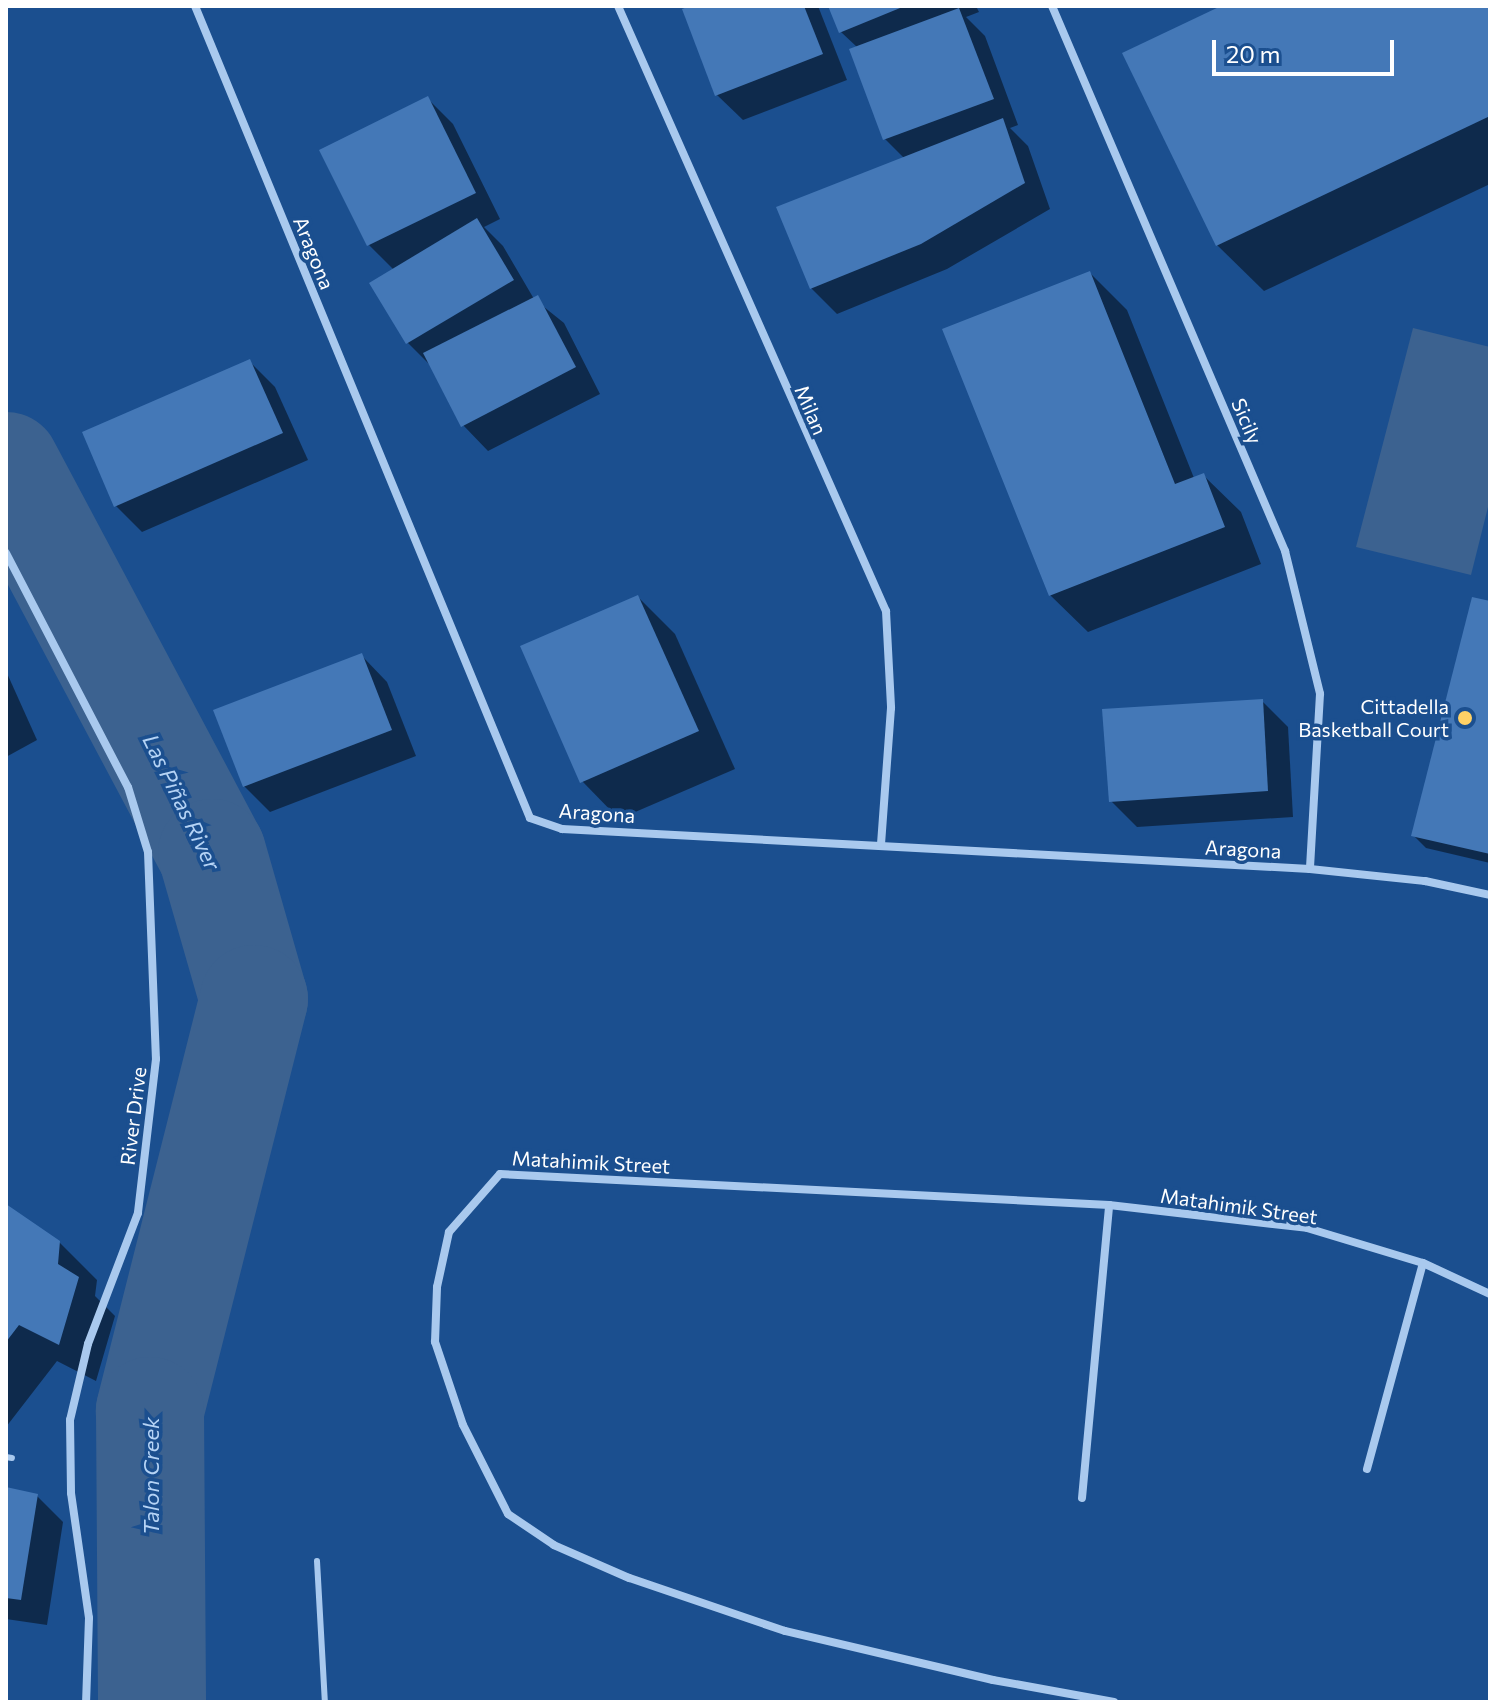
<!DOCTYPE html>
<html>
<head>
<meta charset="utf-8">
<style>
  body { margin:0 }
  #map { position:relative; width:1496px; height:1708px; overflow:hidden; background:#1b4f8f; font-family:Commissioner,sans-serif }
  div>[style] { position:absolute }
  .water>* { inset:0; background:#3c6290 }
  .shadow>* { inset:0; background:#0007 }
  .river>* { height:108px; margin:-54px; padding:0 54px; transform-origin:54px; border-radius:54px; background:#3c6290 }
  .building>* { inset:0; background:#4478b7 }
  .service>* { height:6px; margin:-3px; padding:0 3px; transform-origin:3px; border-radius:3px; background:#a9c9ee }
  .minor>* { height:8px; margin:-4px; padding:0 4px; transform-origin:4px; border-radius:4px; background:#a9c9ee }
  .dots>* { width:22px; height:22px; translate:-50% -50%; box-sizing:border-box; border:4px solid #1b4f8f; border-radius:50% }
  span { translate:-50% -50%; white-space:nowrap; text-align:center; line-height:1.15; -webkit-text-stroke:7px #1b4f8f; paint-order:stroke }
  .street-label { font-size:20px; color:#fff }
  .poi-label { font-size:20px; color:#fff }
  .right { translate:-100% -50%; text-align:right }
  .water-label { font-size:22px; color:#b5d3f5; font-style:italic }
  .frame { position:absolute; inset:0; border:8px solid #fff; pointer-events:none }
  .scale { position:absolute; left:1212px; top:40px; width:182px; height:36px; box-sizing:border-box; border:4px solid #fff; border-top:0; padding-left:10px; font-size:24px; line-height:28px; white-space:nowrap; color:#fff; -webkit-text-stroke:6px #1b4f8f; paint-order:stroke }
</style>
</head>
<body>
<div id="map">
  <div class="water">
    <div style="clip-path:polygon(1413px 328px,1490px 347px,1490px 499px,1471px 575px,1356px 547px)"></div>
  </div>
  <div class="shadow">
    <div style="clip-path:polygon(696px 6px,818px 6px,847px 80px,743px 120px,717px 95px)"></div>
    <div style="clip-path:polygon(830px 6px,976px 6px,979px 12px,966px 17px,985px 36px,1018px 125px,1010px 128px,1028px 146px,1050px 209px,947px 269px,837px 314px,811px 288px,905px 159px,885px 139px,858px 48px,841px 32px)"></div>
    <div style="clip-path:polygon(1225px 6px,1490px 6px,1490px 184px,1264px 291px,1217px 245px)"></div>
    <div style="clip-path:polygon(427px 98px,453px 124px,500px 219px,484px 227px,503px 246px,534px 299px,564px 323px,600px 394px,488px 451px,463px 425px,434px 369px,408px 343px,394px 270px,369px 245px,322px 151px)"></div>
    <div style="clip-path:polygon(1090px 273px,1127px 310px,1194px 478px,1203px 475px,1241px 512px,1261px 564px,1088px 632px,1050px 595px)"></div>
    <div style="clip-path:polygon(249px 361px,275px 387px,308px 460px,142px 532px,116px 506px)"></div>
    <div style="clip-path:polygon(638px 597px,675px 634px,735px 769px,619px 819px,582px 781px)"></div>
    <div style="clip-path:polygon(1490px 603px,1490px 863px,1426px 848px,1413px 835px)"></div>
    <div style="clip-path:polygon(362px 656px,387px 682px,416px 756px,270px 812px,244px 786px)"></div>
    <div style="clip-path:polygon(6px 671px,37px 740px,6px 757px)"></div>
    <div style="clip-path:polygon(1262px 701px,1288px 727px,1293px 817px,1137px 827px,1111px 801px)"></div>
    <div style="clip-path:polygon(6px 1207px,59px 1242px,97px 1280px,95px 1296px,115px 1316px,96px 1381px,57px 1361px,6px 1427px)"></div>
    <div style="clip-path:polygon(6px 1489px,37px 1496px,63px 1522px,47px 1625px,6px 1619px)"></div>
  </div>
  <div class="river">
    <div style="left:6px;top:466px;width:438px;rotate:62deg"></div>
    <div style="left:212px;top:853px;width:152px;rotate:74deg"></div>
    <div style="left:254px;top:999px;width:425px;rotate:104.2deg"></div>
    <div style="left:150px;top:1411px;width:291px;rotate:89.6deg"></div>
  </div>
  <div class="building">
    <div style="clip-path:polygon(690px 6px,804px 6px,823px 54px,715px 96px,682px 9px)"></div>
    <div style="clip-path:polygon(828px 6px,905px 6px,839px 33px)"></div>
    <div style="clip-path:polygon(1221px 6px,1488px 6px,1490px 116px,1216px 246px,1122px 53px)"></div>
    <div style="clip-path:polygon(959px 8px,994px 99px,883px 140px,849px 49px)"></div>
    <div style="clip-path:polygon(428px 96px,476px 193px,367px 246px,319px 150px)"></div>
    <div style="clip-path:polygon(1003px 118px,1025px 183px,921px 244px,810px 289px,776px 207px)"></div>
    <div style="clip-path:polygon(477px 218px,514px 280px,406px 344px,369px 283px)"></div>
    <div style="clip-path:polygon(1090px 271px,1175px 484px,1204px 473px,1225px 527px,1049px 596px,942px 329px)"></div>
    <div style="clip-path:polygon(538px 295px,576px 367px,461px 427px,423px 353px)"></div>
    <div style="clip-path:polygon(250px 359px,283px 433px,114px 507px,82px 432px)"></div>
    <div style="clip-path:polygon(638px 595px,699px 731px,580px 783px,520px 646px)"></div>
    <div style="clip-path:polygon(1472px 597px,1490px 601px,1490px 854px,1411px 836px)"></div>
    <div style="clip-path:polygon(362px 653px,392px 730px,243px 787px,213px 710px)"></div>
    <div style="clip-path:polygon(1263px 699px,1268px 791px,1109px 802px,1102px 709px)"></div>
    <div style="clip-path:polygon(6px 1204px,60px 1241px,58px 1264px,79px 1277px,59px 1345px,19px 1325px,6px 1342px)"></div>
    <div style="clip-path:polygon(6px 1487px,38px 1494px,21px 1600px,6px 1598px)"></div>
  </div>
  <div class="service">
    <div style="left:6px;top:1457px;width:6px;rotate:9deg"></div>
    <div style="left:317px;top:1561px;width:141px;rotate:86.8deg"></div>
  </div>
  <div class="minor">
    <div style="left:195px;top:6px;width:878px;rotate:67.58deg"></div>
    <div style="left:530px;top:818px;width:34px;rotate:19deg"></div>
    <div style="left:562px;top:829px;width:749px;rotate:3.06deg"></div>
    <div style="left:1310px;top:869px;width:116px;rotate:6deg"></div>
    <div style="left:1425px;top:881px;width:66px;rotate:12.2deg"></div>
    <div style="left:618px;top:6px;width:662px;rotate:66.11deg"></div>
    <div style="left:886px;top:611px;width:97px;rotate:87deg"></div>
    <div style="left:891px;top:708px;width:136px;rotate:94.2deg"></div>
    <div style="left:1052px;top:6px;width:593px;rotate:66.85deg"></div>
    <div style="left:1285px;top:551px;width:147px;rotate:76.2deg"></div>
    <div style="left:1320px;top:694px;width:175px;rotate:93.3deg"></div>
    <div style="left:6px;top:553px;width:264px;rotate:62.5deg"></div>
    <div style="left:128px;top:787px;width:68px;rotate:72.9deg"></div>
    <div style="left:148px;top:852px;width:207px;rotate:87.8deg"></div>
    <div style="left:156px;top:1059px;width:155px;rotate:96.7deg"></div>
    <div style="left:138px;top:1213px;width:140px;rotate:110.9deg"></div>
    <div style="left:88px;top:1344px;width:78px;rotate:103.3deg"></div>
    <div style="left:70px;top:1420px;width:73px;rotate:89.2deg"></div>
    <div style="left:71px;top:1493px;width:126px;rotate:81.8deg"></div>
    <div style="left:89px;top:1618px;width:84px;rotate:92deg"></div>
    <div style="left:1367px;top:1469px;width:213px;rotate:-74.8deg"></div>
    <div style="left:1082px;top:1498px;width:294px;rotate:-84.7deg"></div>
    <div style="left:1114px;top:1702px;width:123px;rotate:-169.7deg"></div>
    <div style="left:993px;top:1680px;width:214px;rotate:-166.7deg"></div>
    <div style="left:785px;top:1631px;width:165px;rotate:-161.2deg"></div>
    <div style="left:629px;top:1578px;width:82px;rotate:-156.3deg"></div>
    <div style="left:554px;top:1545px;width:55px;rotate:-146deg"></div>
    <div style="left:508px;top:1514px;width:100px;rotate:-116.8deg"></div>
    <div style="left:463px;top:1425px;width:88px;rotate:-108.6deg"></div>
    <div style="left:435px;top:1342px;width:55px;rotate:-87.9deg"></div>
    <div style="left:437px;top:1287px;width:56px;rotate:-77.7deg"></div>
    <div style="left:449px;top:1232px;width:77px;rotate:-48.7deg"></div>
    <div style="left:500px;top:1174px;width:610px;rotate:2.91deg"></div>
    <div style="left:1109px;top:1205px;width:199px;rotate:6.6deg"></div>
    <div style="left:1307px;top:1228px;width:121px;rotate:16.8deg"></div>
    <div style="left:1423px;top:1263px;width:74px;rotate:24.8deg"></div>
  </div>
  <div class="dots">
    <div style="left:1465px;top:718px;background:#ffd166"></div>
  </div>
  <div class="street-label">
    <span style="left:314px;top:253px;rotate:68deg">Aragona</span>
    <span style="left:811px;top:410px;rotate:67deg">Milan</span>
    <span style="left:1247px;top:421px;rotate:67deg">Sicily</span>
    <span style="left:597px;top:813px;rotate:4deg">Aragona</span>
    <span style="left:1243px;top:849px;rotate:3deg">Aragona</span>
    <span style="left:133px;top:1116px;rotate:-83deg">River Drive</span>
    <span style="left:591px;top:1162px;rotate:3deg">Matahimik Street</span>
    <span style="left:1239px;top:1206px;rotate:8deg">Matahimik Street</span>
  </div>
  <div class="poi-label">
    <span class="right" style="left:1449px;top:718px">Cittadella<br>Basketball Court</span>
  </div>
  <div class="water-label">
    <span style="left:182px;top:802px;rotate:64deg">Las Piñas River</span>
    <span style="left:151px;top:1476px;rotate:-90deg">Talon Creek</span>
  </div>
  <div class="frame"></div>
  <div class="scale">20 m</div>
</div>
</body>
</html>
